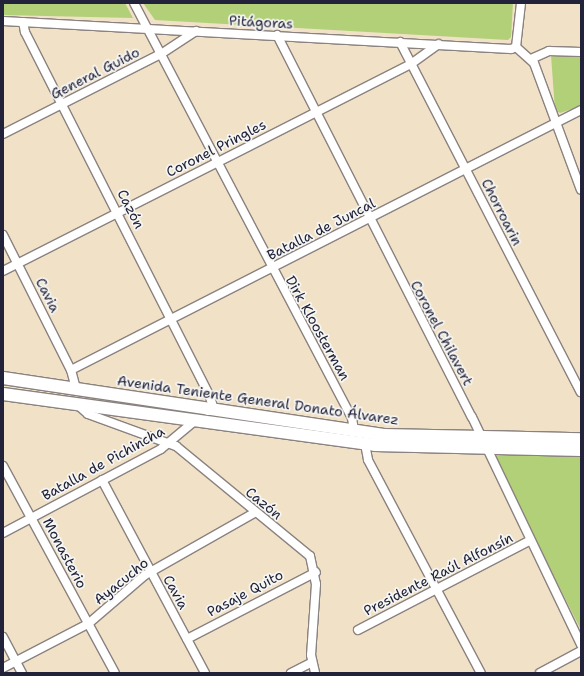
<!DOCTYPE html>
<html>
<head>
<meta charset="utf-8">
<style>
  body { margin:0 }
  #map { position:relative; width:584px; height:676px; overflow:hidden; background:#f1e1c6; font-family:"Shantell Sans",sans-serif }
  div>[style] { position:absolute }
  .green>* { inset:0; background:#b1d077 }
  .roads { filter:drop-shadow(1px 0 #8a8280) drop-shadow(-1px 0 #8a8280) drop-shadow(0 1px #8a8280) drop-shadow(0 -1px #8a8280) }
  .minor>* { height:8px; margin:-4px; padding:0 4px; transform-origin:4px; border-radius:4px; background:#fff }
  .secondary>* { height:12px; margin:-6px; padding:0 6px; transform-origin:6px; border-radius:6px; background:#fff }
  span { translate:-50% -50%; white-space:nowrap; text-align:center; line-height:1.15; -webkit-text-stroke:3.5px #f6f6f2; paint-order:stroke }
  .street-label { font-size:14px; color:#22223b }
  .frame { position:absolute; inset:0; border:4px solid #22223b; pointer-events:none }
</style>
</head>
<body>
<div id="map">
  <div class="green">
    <div style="clip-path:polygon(3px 3px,125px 3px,133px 18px,3px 15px)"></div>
    <div style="clip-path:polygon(143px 3px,513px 3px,511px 37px,508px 40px,155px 20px)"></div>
    <div style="clip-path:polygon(551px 55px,581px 56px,581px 106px,560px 113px,555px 110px)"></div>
    <div style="clip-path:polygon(489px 448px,581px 453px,581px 630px)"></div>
  </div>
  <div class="roads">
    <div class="minor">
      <div style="left:134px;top:3px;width:469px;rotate:62.3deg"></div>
      <div style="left:352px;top:418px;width:13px;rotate:81deg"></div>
      <div style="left:3px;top:21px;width:509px;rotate:3.15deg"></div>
      <div style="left:511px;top:49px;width:5px;rotate:-22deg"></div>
      <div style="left:23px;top:22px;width:10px;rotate:79deg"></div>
      <div style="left:25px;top:32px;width:406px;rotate:63.1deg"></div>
      <div style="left:209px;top:394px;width:10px;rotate:73deg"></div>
      <div style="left:212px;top:404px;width:8px;rotate:120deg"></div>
      <div style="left:277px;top:35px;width:429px;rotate:63deg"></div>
      <div style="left:472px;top:417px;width:253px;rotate:64.4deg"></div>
      <div style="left:400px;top:42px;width:394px;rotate:62.7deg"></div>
      <div style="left:516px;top:47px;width:24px;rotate:42deg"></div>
      <div style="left:534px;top:63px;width:135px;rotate:69.7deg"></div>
      <div style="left:516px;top:47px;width:44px;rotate:-83.5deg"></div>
      <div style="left:531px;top:59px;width:20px;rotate:-24deg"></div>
      <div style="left:549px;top:51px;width:32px;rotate:2deg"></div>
      <div style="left:3px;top:134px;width:177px;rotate:-26.9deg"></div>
      <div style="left:161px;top:54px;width:42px;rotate:-33.3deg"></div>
      <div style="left:3px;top:235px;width:151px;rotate:63.3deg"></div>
      <div style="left:71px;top:370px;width:20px;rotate:75deg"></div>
      <div style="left:3px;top:271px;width:458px;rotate:-26.9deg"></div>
      <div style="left:411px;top:64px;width:34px;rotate:-36deg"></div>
      <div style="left:71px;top:370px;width:572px;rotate:-27.01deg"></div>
      <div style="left:78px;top:405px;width:13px;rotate:42deg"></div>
      <div style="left:88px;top:414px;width:94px;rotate:20deg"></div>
      <div style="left:176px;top:446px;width:173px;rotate:39.4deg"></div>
      <div style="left:310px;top:556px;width:29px;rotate:78deg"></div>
      <div style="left:316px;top:584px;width:71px;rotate:94deg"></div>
      <div style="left:311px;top:655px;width:18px;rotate:77deg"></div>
      <div style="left:365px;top:444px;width:16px;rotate:79deg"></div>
      <div style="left:368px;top:460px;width:241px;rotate:62.1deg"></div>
      <div style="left:3px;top:466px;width:235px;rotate:61.6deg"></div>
      <div style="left:102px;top:480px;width:219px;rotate:61.9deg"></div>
      <div style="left:3px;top:533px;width:179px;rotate:-28deg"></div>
      <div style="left:161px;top:449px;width:47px;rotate:-39.8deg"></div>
      <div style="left:358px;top:630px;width:193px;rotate:-27.5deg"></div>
      <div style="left:3px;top:637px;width:41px;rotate:62.2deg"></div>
      <div style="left:187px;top:639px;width:145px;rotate:-27.4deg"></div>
      <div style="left:3px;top:668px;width:96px;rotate:-27.4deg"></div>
      <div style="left:88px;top:624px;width:75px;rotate:-40.7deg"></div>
      <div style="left:145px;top:575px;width:125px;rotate:-29.6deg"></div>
      <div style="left:291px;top:673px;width:22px;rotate:-27deg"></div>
      <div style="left:540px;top:673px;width:47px;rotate:-28.2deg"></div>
    </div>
    <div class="secondary">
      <div style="left:3px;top:378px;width:384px;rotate:8.5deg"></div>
      <div style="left:383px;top:435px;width:198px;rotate:1.2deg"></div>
      <div style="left:3px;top:394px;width:375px;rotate:7.8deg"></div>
      <div style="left:375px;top:445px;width:206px;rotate:1.4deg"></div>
    </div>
  </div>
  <div class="street-label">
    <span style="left:261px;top:22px;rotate:3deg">Pitágoras</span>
    <span style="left:95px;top:73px;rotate:-27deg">General Guido</span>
    <span style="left:216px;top:148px;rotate:-27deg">Coronel Pringles</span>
    <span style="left:131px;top:209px;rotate:63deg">Cazón</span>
    <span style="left:502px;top:212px;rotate:63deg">Chorroarin</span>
    <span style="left:321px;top:229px;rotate:-27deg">Batalla de Juncal</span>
    <span style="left:48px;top:295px;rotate:63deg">Cavia</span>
    <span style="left:318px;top:328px;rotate:61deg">Dirk Kloosterman</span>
    <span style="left:442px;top:333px;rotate:62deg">Coronel Chilavert</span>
    <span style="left:258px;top:400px;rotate:8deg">Avenida Teniente General Donato Álvarez</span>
    <span style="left:103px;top:463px;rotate:-29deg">Batalla de Pichincha</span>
    <span style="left:264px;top:503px;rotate:39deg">Cazón</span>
    <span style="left:65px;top:553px;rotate:62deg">Monasterio</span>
    <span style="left:438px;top:574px;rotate:-27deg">Presidente Raúl Alfonsín</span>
    <span style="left:121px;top:581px;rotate:-39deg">Ayacucho</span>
    <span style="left:176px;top:592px;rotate:61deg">Cavia</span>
    <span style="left:245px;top:593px;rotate:-28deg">Pasaje Quito</span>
  </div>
  <div class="frame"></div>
</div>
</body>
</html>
